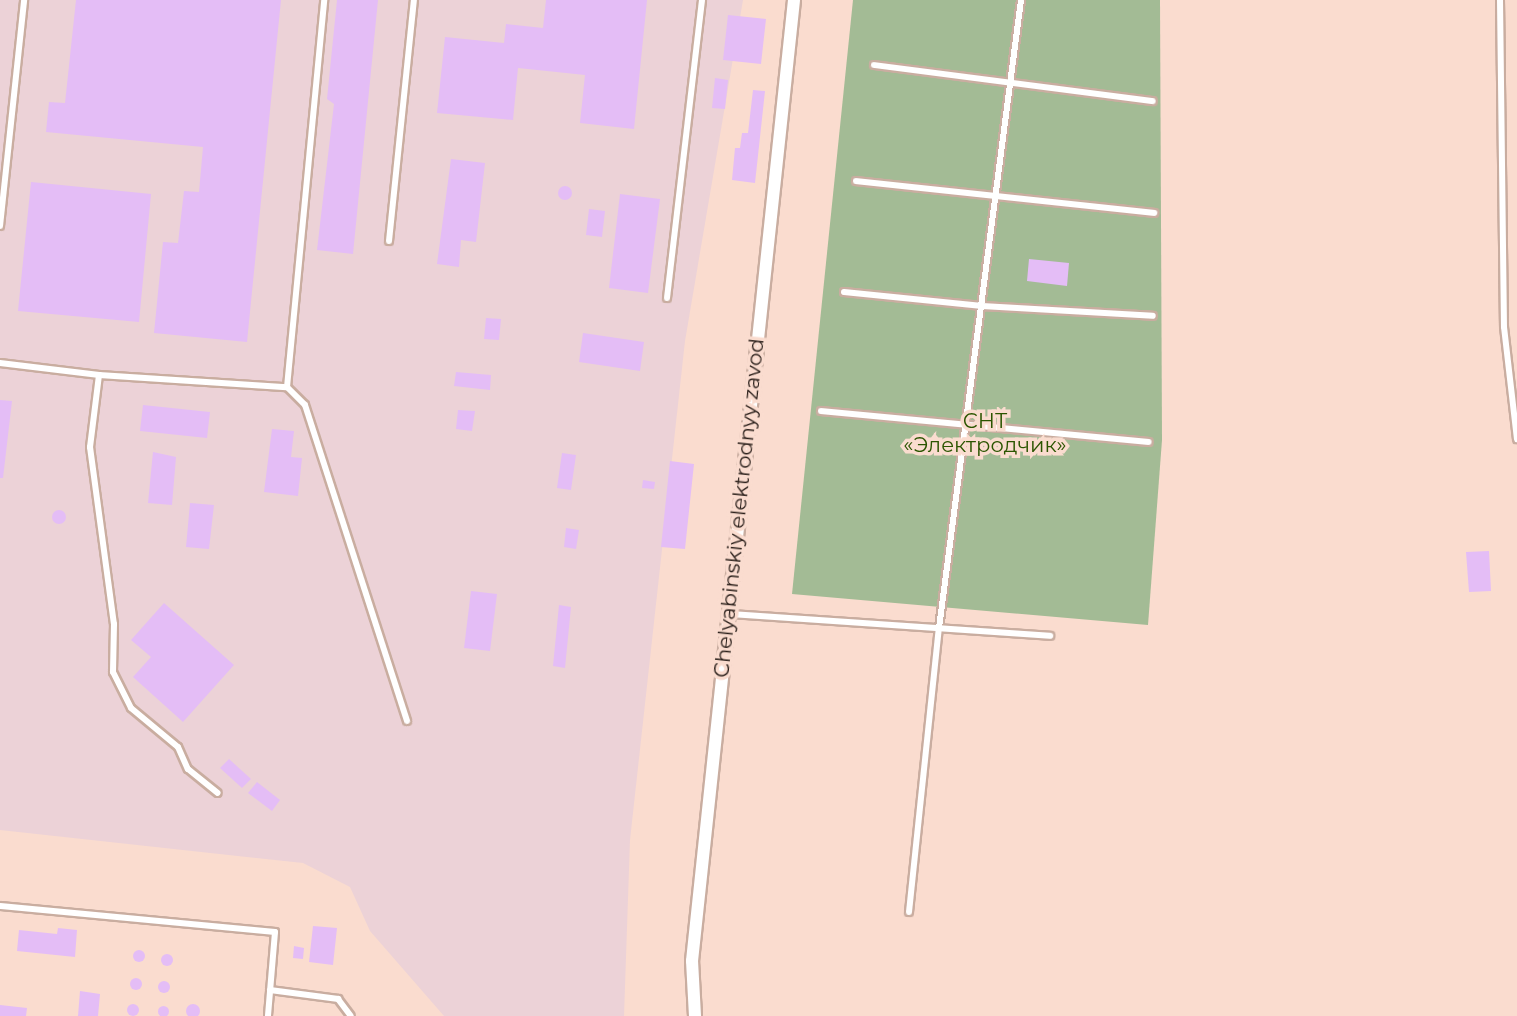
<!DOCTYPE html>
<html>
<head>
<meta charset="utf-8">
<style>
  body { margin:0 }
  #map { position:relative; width:1517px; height:1016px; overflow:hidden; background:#fadccf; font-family:Montserrat,sans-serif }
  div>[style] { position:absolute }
  .industrial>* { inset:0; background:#ecd2d7 }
  .green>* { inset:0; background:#a3bb95 }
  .building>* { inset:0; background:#e4bdf6 }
  .round { border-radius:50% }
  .roads { filter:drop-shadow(2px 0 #c9ada0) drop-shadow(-2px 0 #c9ada0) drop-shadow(0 2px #c9ada0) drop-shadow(0 -2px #c9ada0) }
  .lane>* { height:6px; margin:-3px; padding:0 3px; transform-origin:3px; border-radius:3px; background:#fff }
  .street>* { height:12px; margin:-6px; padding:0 6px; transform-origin:6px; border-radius:6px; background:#fff }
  span { translate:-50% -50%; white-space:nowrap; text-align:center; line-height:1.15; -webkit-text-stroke:7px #fadccf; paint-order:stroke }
  .park-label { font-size:21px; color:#2b5500 }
  .street-label { font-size:21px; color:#2b201b }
</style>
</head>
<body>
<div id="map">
  <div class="industrial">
    <div style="clip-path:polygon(0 0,743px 0,685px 341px,630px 840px,624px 1016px,444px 1016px,370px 931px,350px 887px,303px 863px,0 830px)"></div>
  </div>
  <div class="green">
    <div style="clip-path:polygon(853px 0,1160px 0,1162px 440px,1148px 625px,792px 594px)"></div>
  </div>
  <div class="building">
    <div style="clip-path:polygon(76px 0,281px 0,247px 342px,154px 333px,163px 242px,178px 243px,184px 191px,199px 192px,203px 147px,46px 132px,49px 102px,65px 103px)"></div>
    <div style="clip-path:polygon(337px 0,378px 0,353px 254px,317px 250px,334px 104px,327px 99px)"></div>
    <div style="clip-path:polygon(546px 0,647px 0,634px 129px,580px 123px,585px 75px,518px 68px,513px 120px,437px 113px,445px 37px,504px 43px,506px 24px,543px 28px)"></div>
    <div style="clip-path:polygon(728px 15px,766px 19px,761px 64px,723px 60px)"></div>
    <div style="clip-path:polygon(715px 78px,728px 80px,725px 109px,712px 108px)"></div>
    <div style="clip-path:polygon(753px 90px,765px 91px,755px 183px,732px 180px,735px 148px,740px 148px,742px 133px,748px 133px)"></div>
    <div style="clip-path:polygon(451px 159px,485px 163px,476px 242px,461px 240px,459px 267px,437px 264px)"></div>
    <div style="clip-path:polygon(31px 182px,151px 194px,139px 322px,18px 311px)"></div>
    <div class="round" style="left:558px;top:186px;width:14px;height:14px"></div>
    <div style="clip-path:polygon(620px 194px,660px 199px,648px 293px,609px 288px)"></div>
    <div style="clip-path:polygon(589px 209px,605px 211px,602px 237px,586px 235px)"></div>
    <div style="clip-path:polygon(1029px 259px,1069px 263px,1067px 286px,1027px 281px)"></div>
    <div style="clip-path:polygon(486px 318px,501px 319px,499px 340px,484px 339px)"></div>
    <div style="clip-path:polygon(583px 333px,644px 342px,640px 371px,579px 362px)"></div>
    <div style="clip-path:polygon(456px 372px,491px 375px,490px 390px,454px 386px)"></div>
    <div style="clip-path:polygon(0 400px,12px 401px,3px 478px,0 478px)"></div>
    <div style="clip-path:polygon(143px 405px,210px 412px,207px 438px,140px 431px)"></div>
    <div style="clip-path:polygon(458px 410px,475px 411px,472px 431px,456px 429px)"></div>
    <div style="clip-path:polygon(272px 429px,294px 431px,291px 457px,302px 458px,298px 496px,264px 492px)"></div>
    <div style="clip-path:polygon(153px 452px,176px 457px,172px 505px,148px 503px)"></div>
    <div style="clip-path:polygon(562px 453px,576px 455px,571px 490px,557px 488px)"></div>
    <div style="clip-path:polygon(670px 461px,694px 464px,685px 549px,661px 547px)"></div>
    <div style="clip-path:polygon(643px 480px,655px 482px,654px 489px,642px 488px)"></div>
    <div style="clip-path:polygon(190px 503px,214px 505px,209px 549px,186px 547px)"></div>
    <div class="round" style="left:52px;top:510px;width:14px;height:14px"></div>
    <div style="clip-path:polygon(566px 528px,579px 530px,576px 549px,564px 547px)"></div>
    <div style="clip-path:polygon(1489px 551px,1491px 591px,1469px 592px,1466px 552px)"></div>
    <div style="clip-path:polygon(471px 591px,497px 594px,490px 651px,464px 648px)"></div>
    <div style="clip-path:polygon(164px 603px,234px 665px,183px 722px,133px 677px,151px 657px,131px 640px)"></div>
    <div style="clip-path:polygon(559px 605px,571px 607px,565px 668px,553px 666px)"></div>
    <div style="clip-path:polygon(229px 759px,251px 779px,242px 788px,220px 768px)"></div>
    <div style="clip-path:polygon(257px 782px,280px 800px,272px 811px,248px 793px)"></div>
    <div style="clip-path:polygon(313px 926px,337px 928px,333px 965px,309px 962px)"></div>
    <div style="clip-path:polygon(58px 928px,77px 930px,75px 957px,17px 951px,19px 930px,57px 934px)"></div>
    <div style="clip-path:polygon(294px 946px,304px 948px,303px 959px,293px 958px)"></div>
    <div class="round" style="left:133px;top:950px;width:12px;height:12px"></div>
    <div class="round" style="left:161px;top:954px;width:12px;height:12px"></div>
    <div class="round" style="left:130px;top:978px;width:12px;height:12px"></div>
    <div class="round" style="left:158px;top:981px;width:12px;height:12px"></div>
    <div style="clip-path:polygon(80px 991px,100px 994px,98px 1016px,78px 1016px)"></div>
    <div class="round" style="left:186px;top:1004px;width:14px;height:14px"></div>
    <div class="round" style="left:127px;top:1004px;width:12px;height:12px"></div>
    <div style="clip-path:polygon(0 1005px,27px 1008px,26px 1016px,0 1016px)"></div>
    <div class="round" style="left:157.5px;top:1005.5px;width:11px;height:11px"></div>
  </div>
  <div class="roads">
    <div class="lane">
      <div style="left:1500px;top:0;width:327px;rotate:89.3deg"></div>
      <div style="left:1504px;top:327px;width:113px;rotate:83.4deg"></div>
      <div style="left:874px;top:65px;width:281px;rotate:7.4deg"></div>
      <div style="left:856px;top:181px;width:300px;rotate:6.1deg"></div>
      <div style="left:0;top:226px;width:227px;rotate:-83.9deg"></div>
      <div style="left:389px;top:241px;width:242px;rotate:-84.1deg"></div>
      <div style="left:844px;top:292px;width:139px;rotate:5.8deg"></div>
      <div style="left:982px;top:306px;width:171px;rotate:3.3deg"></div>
      <div style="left:667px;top:298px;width:300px;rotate:-83.3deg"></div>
      <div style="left:0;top:363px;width:100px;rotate:6.9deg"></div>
      <div style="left:99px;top:375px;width:188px;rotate:3.7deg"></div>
      <div style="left:287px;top:387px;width:25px;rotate:45deg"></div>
      <div style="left:305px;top:405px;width:332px;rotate:72.1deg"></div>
      <div style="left:99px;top:375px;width:73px;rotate:97.1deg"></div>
      <div style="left:90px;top:447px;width:179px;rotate:82.3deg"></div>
      <div style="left:114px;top:624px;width:48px;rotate:91.2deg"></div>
      <div style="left:113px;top:672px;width:40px;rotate:63.4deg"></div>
      <div style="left:131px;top:708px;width:61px;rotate:39.7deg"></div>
      <div style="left:178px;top:747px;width:24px;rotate:66deg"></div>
      <div style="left:188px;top:769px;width:38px;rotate:39deg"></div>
      <div style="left:287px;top:387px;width:389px;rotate:-84.5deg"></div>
      <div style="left:821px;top:411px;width:329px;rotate:5.4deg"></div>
      <div style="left:730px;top:614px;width:321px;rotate:3.9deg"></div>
      <div style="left:0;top:906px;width:276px;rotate:5.4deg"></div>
      <div style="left:275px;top:932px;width:84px;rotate:94.8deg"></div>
      <div style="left:909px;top:912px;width:286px;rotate:-84deg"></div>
      <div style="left:939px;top:628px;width:633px;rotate:-82.56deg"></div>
      <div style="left:270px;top:990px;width:69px;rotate:7.5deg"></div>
      <div style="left:338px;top:999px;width:21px;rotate:53deg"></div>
    </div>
    <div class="street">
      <div style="left:695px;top:1016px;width:55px;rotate:-93.1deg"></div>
      <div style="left:692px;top:961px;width:966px;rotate:-83.94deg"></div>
    </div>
  </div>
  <div class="park-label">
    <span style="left:985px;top:433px">СНТ<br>«Электродчик»</span>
  </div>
  <div class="street-label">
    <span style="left:739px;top:508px;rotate:-84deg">Chelyabinskiy elektrodnyy zavod</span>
  </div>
</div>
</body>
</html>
